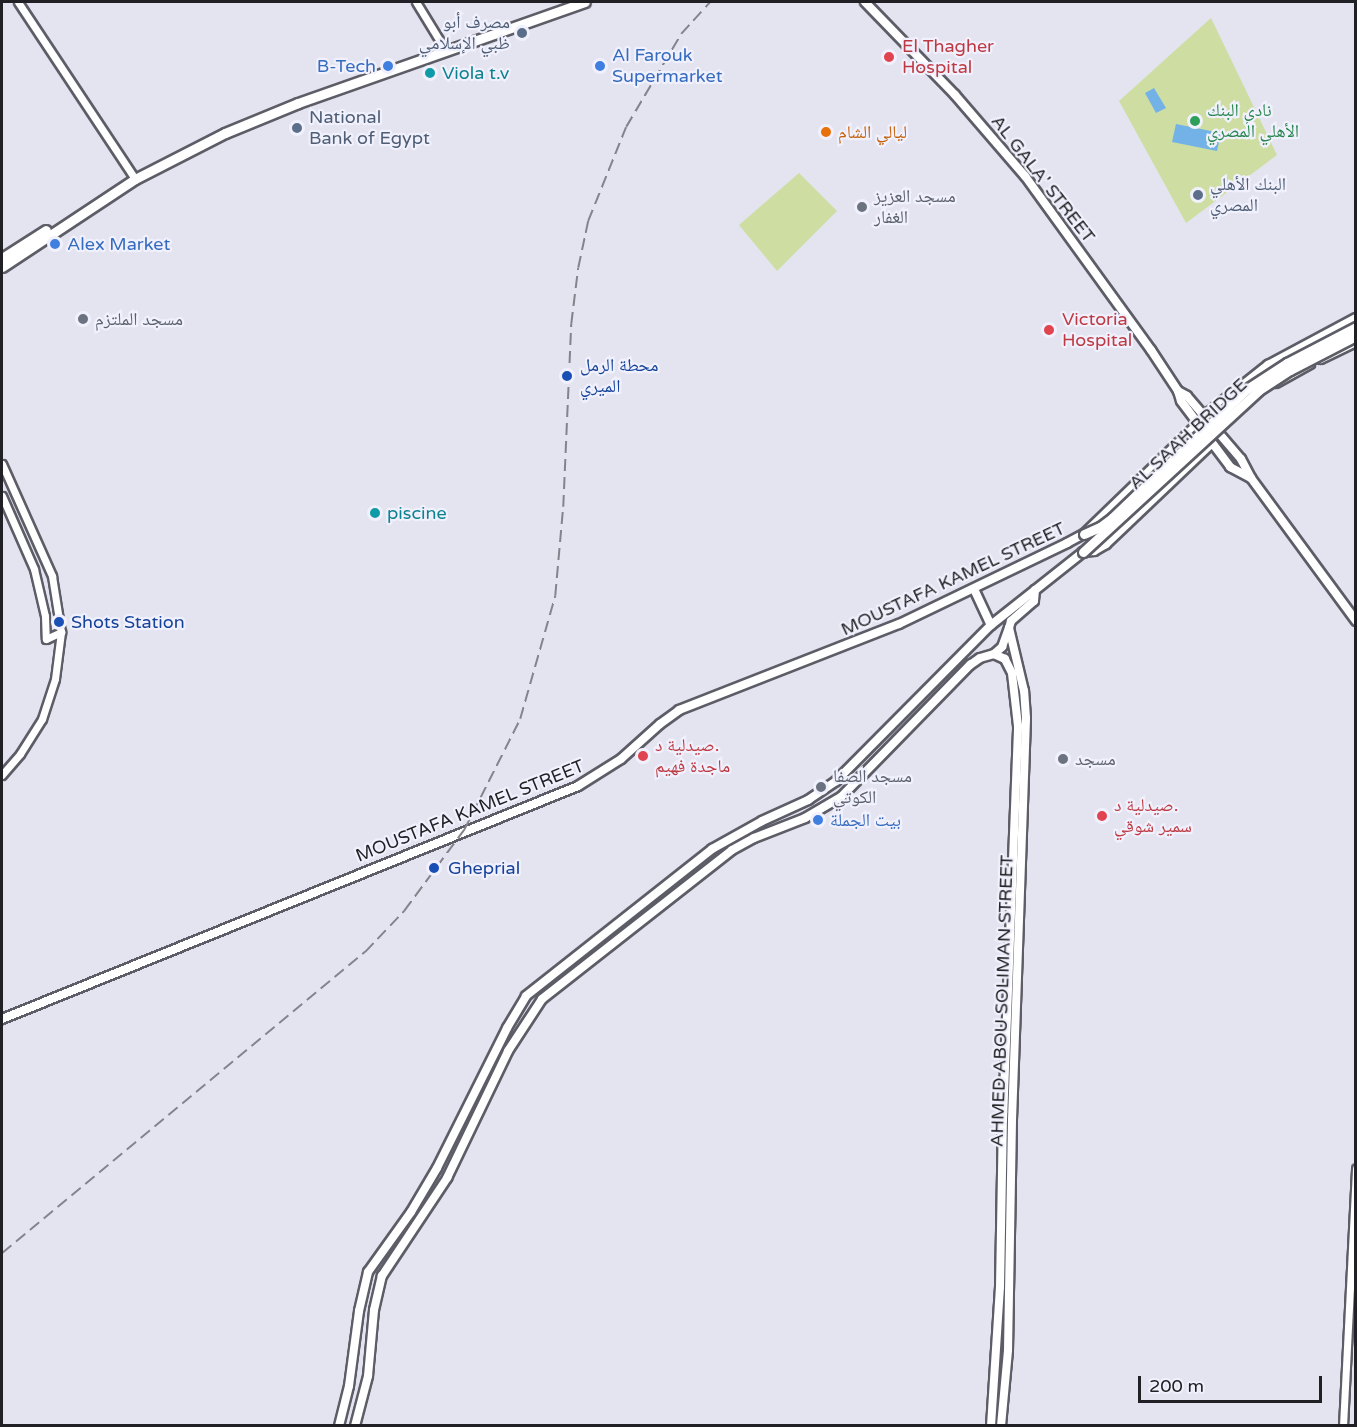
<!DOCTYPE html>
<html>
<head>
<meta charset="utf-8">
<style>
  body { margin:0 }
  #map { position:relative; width:1357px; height:1427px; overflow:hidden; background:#e4e3f0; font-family:"Varela Round","Noto Naskh Arabic",sans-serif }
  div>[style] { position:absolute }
  .green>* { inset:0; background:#cedea2 }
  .water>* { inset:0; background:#72b2e6 }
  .roads { filter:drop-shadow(2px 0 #5d5d67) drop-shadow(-2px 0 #5d5d67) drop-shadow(0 2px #5d5d67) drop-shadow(0 -2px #5d5d67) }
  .tertiary>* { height:7px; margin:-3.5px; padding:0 3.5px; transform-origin:3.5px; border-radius:3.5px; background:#fff }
  .secondary>* { height:8px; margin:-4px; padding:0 4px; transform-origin:4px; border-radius:4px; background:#fff }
  .primary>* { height:9px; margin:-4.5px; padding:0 4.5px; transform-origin:4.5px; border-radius:4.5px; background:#fff }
  .rail>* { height:1.5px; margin-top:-0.75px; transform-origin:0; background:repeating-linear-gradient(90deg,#84838c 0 12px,transparent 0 18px) }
  .bridges { filter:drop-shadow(2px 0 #5d5d67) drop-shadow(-2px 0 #5d5d67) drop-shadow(0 2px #5d5d67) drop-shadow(0 -2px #5d5d67) }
  .primary-bridge>* { height:9px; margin:-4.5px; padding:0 4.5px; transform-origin:4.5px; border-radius:4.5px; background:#fff }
  .dots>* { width:16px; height:16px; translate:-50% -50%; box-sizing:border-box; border:3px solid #f1f1fd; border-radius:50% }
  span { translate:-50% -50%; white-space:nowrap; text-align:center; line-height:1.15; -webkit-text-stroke:4.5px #f1f1fd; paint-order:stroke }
  .service-label { font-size:18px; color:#4e5e75 }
  .right { translate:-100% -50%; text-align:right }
  .left { translate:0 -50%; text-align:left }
  .health-label { font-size:18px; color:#be3a42 }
  .shop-label { font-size:18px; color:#366cbe }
  .culture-label { font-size:18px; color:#0d838f }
  .leisure-label { font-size:18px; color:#27864d }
  .food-label { font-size:18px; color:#c56008 }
  .street-label { font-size:18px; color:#212125 }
  .worship-label { font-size:18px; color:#5b616d }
  .transit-label { font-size:18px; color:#164399 }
  .frame { position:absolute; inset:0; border:3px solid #212125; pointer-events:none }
  .scale { position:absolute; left:1138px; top:1376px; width:184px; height:27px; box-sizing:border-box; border:3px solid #212125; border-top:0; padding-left:8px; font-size:18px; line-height:21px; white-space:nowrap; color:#212125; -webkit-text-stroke:4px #f1f1fd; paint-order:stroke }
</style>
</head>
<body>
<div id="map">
  <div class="green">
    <div style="clip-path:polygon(1211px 18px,1277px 155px,1186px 223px,1119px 101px)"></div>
    <div style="clip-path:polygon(799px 173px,837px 211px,777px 271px,739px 225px)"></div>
  </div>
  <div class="water">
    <div style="clip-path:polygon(1154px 88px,1166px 108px,1156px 113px,1145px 93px)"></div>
    <div style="clip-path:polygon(1176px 124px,1221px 133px,1217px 151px,1172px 142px)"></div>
  </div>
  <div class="roads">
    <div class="tertiary">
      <div style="left:18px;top:2px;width:212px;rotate:56.5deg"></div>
      <div style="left:416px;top:2px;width:57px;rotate:58.5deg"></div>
      <div style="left:2px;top:464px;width:123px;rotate:65.9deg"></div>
      <div style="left:52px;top:576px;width:57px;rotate:80.9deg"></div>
      <div style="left:61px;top:632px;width:47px;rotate:97.3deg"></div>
      <div style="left:55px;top:679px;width:42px;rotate:108deg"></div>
      <div style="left:42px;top:719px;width:41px;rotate:122.2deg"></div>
      <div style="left:20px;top:754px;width:28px;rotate:131deg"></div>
      <div style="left:2px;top:496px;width:80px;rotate:66.3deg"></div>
      <div style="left:34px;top:569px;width:48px;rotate:76.8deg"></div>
      <div style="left:45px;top:616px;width:23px;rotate:88deg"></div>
      <div style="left:46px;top:639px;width:17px;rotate:-25deg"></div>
      <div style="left:1343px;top:1426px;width:258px;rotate:-87.1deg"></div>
    </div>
    <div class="secondary">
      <div style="left:865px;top:2px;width:129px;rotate:45.9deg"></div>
      <div style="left:955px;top:95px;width:107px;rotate:49.2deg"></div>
      <div style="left:1025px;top:176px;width:215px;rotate:54.1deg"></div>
      <div style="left:1151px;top:350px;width:49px;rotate:56.6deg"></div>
      <div style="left:1178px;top:391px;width:10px;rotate:73deg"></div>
      <div style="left:1181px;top:401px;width:34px;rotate:53deg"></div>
      <div style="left:1321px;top:359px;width:39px;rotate:-26deg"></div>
      <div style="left:1276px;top:383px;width:39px;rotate:-29deg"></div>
      <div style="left:1178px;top:391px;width:10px;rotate:29deg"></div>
      <div style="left:1187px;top:396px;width:83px;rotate:49.4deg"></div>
      <div style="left:1241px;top:459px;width:21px;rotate:62deg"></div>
      <div style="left:1251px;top:478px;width:177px;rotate:53.7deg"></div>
      <div style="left:1204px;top:416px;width:82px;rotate:-38.6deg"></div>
      <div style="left:1268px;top:365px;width:100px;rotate:-28.1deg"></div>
      <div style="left:1210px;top:440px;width:34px;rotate:53deg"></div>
      <div style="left:1230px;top:467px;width:24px;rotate:28deg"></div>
      <div style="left:974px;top:589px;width:40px;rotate:65deg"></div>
      <div style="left:994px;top:654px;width:11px;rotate:-41deg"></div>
      <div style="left:1002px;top:647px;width:20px;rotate:-70deg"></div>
      <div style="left:2px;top:1019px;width:621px;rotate:-22.02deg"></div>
      <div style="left:578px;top:786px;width:51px;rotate:-32.1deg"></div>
      <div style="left:621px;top:759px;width:52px;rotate:-41.9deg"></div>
      <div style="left:660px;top:724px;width:24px;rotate:-36deg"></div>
      <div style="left:679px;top:710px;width:236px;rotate:-21.4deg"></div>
      <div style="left:899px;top:624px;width:187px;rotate:-25.7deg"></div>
      <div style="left:1067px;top:543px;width:19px;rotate:-28deg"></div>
      <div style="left:1084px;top:534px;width:158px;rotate:-44deg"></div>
      <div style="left:339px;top:1426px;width:41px;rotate:-76deg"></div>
      <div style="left:349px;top:1386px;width:76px;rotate:-82.4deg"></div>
      <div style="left:359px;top:1311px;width:40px;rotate:-77deg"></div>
      <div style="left:368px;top:1272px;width:74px;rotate:-54.4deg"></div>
      <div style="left:411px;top:1212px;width:51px;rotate:-59.4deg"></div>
      <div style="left:437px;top:1168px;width:157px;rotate:-63.4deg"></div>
      <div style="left:507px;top:1028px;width:37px;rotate:-59deg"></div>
      <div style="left:526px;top:996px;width:237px;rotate:-38.3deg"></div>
      <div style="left:712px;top:849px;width:57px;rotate:-29.2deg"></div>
      <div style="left:762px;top:821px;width:51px;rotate:-24.5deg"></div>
      <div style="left:808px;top:800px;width:34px;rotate:-34deg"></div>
      <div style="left:836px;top:781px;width:220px;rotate:-45.2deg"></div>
      <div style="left:991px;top:625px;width:117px;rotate:-38.4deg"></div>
      <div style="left:1083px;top:552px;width:11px;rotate:-5deg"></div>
      <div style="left:1094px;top:551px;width:14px;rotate:-30deg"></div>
      <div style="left:1106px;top:544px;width:146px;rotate:-43.6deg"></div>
      <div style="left:355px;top:1426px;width:52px;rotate:-75.4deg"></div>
      <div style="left:368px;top:1376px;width:66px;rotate:-84.8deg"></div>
      <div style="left:374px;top:1310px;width:35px;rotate:-77deg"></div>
      <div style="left:382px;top:1276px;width:118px;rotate:-56.4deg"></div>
      <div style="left:447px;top:1178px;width:141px;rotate:-64.3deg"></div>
      <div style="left:508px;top:1051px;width:62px;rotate:-56.8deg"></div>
      <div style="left:542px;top:999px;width:241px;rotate:-38.1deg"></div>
      <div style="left:732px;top:850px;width:25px;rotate:-29deg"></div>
      <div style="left:754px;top:838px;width:55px;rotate:-21.4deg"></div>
      <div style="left:805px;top:818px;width:42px;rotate:-30.3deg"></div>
      <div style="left:841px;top:797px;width:185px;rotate:-45.7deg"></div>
      <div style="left:970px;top:665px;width:12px;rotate:-35deg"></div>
      <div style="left:980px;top:658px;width:15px;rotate:-16deg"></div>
      <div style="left:991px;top:1426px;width:139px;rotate:-86.3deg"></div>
      <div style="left:1000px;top:1287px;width:167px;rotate:-89deg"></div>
      <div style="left:1003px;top:1120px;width:394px;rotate:-87.8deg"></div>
      <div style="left:1018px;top:726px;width:53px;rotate:-96.5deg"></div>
      <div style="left:1012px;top:673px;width:16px;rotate:-117deg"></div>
      <div style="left:1005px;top:659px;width:12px;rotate:-156deg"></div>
      <div style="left:1001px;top:1426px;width:76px;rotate:-84.7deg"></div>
      <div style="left:1008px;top:1350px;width:230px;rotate:-89deg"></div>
      <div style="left:1012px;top:1120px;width:402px;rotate:-88deg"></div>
      <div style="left:1026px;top:718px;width:27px;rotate:-94deg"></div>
      <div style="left:1024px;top:691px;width:65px;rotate:-103.4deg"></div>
      <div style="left:1009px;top:628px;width:7px;rotate:-74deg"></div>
      <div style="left:1011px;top:621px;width:30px;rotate:-41deg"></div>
      <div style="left:1034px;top:601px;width:11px;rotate:-85deg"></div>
    </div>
    <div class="primary">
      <div style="left:2px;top:258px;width:52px;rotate:-32.5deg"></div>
      <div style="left:2px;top:267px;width:159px;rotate:-33.5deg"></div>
      <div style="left:135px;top:179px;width:101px;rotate:-27.1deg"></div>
      <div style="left:225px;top:133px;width:79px;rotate:-22.3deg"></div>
      <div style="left:298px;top:103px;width:304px;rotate:-19.4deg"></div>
    </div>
  </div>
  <div class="rail">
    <div style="left:2px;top:1253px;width:472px;rotate:-39.7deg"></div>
    <div style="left:365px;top:952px;width:57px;rotate:-46.4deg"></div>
    <div style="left:404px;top:911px;width:101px;rotate:-53.5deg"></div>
    <div style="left:464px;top:830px;width:124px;rotate:-63.2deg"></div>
    <div style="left:520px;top:719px;width:128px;rotate:-74.1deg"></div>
    <div style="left:555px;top:596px;width:89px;rotate:-84.9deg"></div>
    <div style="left:563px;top:507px;width:183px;rotate:-87.5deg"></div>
    <div style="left:571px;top:324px;width:56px;rotate:-82.9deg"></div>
    <div style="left:578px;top:268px;width:48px;rotate:-78deg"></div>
    <div style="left:588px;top:221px;width:101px;rotate:-68deg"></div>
    <div style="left:626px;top:127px;width:108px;rotate:-59.4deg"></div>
    <div style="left:681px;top:34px;width:43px;rotate:-47.8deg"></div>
  </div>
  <div class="bridges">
    <div class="primary-bridge">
      <div style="left:1084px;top:534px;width:17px;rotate:-24deg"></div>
      <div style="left:1100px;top:527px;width:15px;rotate:-37deg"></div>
      <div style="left:1112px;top:518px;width:187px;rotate:-43.7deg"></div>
      <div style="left:1247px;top:389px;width:48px;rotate:-33deg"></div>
      <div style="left:1287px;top:363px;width:78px;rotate:-27.6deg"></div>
      <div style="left:1083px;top:552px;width:239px;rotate:-42.6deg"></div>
      <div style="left:1259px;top:390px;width:37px;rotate:-33deg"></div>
      <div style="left:1290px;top:370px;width:74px;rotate:-27.3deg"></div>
    </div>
  </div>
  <div class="dots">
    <div style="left:522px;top:33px;background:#5c6f8a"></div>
    <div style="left:889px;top:57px;background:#e0444e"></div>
    <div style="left:388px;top:66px;background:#3f7fe0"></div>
    <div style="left:600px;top:66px;background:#3f7fe0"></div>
    <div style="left:430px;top:73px;background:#0f9aa8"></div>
    <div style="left:1195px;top:121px;background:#2e9e5b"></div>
    <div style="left:297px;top:128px;background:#5c6f8a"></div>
    <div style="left:826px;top:132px;background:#e8710a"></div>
    <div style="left:1198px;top:195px;background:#5c6f8a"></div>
    <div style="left:862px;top:207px;background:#6b7280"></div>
    <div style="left:55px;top:244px;background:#3f7fe0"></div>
    <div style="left:83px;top:319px;background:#6b7280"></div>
    <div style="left:1049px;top:330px;background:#e0444e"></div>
    <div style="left:567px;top:376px;background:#1a4fb4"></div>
    <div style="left:375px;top:513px;background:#0f9aa8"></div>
    <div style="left:59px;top:622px;background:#1a4fb4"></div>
    <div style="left:643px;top:756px;background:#e0444e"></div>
    <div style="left:1063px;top:759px;background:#6b7280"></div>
    <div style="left:821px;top:787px;background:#6b7280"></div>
    <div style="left:1102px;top:816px;background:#e0444e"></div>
    <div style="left:818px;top:820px;background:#3f7fe0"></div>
    <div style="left:434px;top:868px;background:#1a4fb4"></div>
  </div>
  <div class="service-label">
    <span class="right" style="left:510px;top:33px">مصرف أبو<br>ظبي الإسلامي</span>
    <span class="left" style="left:309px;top:128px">National<br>Bank of Egypt</span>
    <span class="left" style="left:1210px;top:195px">البنك الأهلي<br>المصري</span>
  </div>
  <div class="health-label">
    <span class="left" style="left:902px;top:57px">El Thagher<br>Hospital</span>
    <span class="left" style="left:1062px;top:330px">Victoria<br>Hospital</span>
    <span class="left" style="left:655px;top:756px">صيدلية د.<br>ماجدة فهيم</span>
    <span class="left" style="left:1114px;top:816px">صيدلية د.<br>سمير شوقي</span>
  </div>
  <div class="shop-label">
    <span class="left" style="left:612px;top:66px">Al Farouk<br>Supermarket</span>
    <span class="right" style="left:376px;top:66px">B-Tech</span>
    <span class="left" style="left:67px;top:244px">Alex Market</span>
    <span class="left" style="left:830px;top:820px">بيت الجملة</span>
  </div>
  <div class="culture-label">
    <span class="left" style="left:442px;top:73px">Viola t.v</span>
    <span class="left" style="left:387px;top:513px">piscine</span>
  </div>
  <div class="leisure-label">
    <span class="left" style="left:1207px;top:121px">نادي البنك<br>الأهلي المصري</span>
  </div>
  <div class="food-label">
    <span class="left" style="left:838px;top:132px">ليالي الشام</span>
  </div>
  <div class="street-label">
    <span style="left:1043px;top:179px;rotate:52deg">AL GALA' STREET</span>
    <span style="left:1188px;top:434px;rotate:-43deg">AL SAAH BRIDGE</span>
    <span style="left:953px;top:579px;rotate:-25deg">MOUSTAFA KAMEL STREET</span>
    <span style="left:470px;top:811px;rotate:-22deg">MOUSTAFA KAMEL STREET</span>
    <span style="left:1002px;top:1001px;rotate:-88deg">AHMED ABOU SOLIMAN STREET</span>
  </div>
  <div class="worship-label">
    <span class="left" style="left:874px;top:207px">مسجد العزيز<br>الغفار</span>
    <span class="left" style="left:95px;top:319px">مسجد الملتزم</span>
    <span class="left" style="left:1075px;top:759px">مسجد</span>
    <span class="left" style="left:833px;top:787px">مسجد الصفا<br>الكوتي</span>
  </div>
  <div class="transit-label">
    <span class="left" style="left:580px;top:376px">محطة الرمل<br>الميري</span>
    <span class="left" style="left:71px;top:622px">Shots Station</span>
    <span class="left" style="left:448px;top:868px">Gheprial</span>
  </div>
  <div class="frame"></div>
  <div class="scale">200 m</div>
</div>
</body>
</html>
